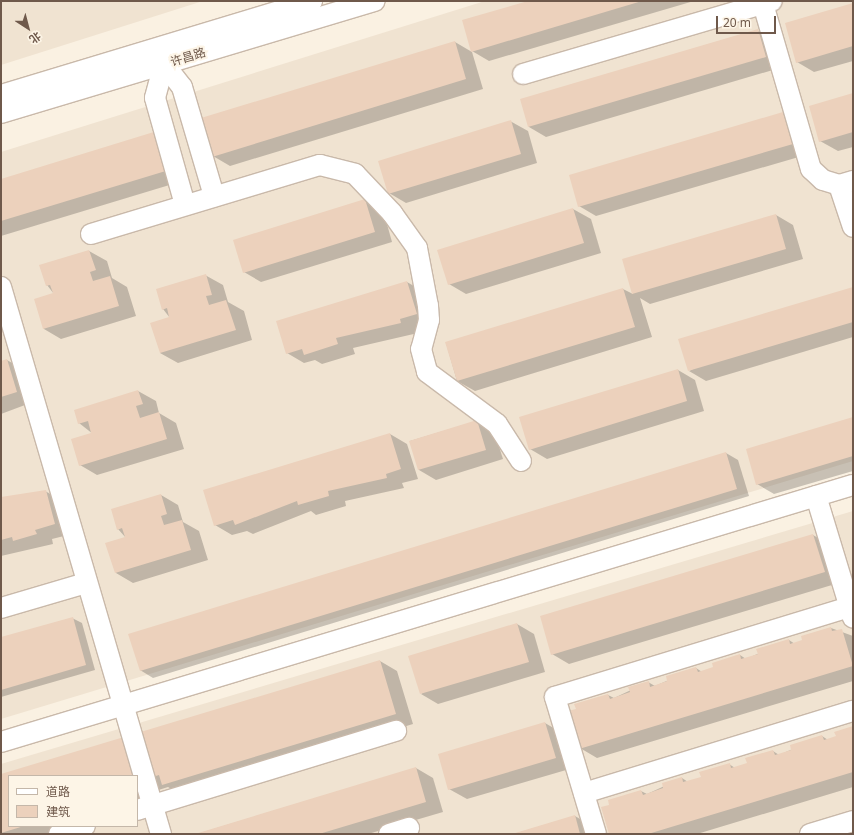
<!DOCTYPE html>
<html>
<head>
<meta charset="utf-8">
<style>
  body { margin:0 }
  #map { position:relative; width:854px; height:835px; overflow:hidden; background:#faf1e2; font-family:"Noto Sans","Noto Sans SC",sans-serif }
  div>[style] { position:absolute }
  .residential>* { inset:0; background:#f0e3d1 }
  .shadow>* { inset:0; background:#0003 }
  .building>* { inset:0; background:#ecd1bc }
  .roads { filter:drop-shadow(1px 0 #c9b9aa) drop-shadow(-1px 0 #c9b9aa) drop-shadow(0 1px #c9b9aa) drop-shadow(0 -1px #c9b9aa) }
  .minor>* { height:20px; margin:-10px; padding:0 10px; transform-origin:10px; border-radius:10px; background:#fff }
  span { translate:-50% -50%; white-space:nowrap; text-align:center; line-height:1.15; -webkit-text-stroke:4px #fdf5e7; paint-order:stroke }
  .street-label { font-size:12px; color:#6f594b }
  .frame { position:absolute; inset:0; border:2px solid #6f594b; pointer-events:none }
  .legend { position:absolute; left:8px; top:775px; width:130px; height:52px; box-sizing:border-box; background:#fdf5e7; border:1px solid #c4b7a9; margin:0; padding:5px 7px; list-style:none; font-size:12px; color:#6f594b }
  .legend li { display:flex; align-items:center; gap:8px; height:20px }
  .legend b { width:20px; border:1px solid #c4b7a9 }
  .north { position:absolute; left:8px; top:8px; width:40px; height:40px; -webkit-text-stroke:3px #fdf5e7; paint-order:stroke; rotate:144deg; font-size:11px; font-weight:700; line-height:16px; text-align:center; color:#6f594b }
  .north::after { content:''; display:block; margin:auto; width:14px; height:18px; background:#6f594b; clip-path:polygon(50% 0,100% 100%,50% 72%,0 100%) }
  .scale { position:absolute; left:716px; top:16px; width:60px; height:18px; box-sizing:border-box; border:2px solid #6f594b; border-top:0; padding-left:5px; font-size:12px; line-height:14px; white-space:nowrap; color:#6f594b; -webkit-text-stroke:3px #fdf5e7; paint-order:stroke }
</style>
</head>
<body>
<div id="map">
  <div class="residential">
    <div style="clip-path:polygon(1px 1px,203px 1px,1px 65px)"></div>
    <div style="clip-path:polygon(485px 1px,853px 1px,853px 461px,1px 719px,1px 152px)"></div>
    <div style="clip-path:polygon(evenodd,853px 511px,853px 834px,1px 834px,1px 764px,853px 511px,9px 776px,137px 776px,137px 826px,9px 826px,9px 776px)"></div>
  </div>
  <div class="shadow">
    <div style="clip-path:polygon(532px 1px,694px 1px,489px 61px,472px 51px)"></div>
    <div style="clip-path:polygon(853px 4px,853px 61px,814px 72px,797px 62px)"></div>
    <div style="clip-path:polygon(757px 30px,775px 40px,783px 67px,546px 137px,529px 127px,521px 100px)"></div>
    <div style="clip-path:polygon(455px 42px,472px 52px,483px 89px,230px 166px,213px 156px)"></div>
    <div style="clip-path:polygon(853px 94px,853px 147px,838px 151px,820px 141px)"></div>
    <div style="clip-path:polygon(783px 113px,800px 123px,809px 154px,596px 216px,579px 206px)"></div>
    <div style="clip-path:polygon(510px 121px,528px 131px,537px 163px,406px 203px,389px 193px)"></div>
    <div style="clip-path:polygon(157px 132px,186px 180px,1px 236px,1px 180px)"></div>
    <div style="clip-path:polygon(365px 200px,383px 210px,392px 242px,261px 282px,244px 272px)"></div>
    <div style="clip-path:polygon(573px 209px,591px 219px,601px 253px,466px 294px,449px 284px)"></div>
    <div style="clip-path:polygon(776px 215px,793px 225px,803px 259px,650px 304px,640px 298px,652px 337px,475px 391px,457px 381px,446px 343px,623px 289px,633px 294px,623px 260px)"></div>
    <div style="clip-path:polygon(89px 251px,107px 261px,112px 278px,127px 287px,136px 316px,61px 339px,44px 329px,35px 300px,54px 294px,47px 285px)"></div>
    <div style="clip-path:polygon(205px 275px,223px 285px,228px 302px,244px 311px,252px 340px,178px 363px,160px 353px,170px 318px,163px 309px)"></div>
    <div style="clip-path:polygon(407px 282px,424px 292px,418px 333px,353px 348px,355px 354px,322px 364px,315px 360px,304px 363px,287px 353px)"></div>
    <div style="clip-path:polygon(853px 288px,853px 337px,706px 381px,689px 371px)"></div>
    <div style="clip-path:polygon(7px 360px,24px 370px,33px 402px,1px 414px,1px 362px)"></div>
    <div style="clip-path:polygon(678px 370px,695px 380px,704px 411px,547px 459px,530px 449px)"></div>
    <div style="clip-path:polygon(138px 391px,156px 401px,159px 413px,176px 423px,184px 449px,97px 475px,80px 465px,93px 434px,79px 423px)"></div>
    <div style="clip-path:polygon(853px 418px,853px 471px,774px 494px,757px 484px)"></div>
    <div style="clip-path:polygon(477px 421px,494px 431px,503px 459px,436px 480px,419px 470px,410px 441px)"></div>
    <div style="clip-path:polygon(390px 434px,407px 444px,418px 479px,402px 483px,404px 488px,345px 501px,346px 506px,316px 515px,311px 511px,253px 534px,247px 531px,232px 535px,215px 525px)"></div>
    <div style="clip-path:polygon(726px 453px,738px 460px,749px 496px,153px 678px,140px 670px)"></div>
    <div style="clip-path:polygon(45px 491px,63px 501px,72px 534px,52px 539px,53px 544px,1px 556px,1px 504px)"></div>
    <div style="clip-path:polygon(161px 495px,178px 505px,183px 522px,199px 531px,208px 560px,133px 583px,116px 573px,126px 538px,118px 529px)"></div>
    <div style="clip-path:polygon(813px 535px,830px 545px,842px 582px,569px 664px,552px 654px)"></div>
    <div style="clip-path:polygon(72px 618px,82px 623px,95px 670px,1px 697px,1px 638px)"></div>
    <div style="clip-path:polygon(517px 624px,534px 634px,545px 672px,438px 704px,421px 694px)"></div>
    <div style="clip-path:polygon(831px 628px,853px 636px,853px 681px,597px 758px,580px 748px,577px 710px,608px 695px,614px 698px,648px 682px,655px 686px,696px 668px,702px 672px,715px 668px,740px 655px,746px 659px,789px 640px,795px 644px)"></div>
    <div style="clip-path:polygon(380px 661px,397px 671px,413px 724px,180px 794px,168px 787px,146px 794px,137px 807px,137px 776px,9px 776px,9px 826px,74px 826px,48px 834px,1px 834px,1px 775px)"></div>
    <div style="clip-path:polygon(545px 723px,562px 733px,573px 768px,467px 799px,449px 789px)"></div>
    <div style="clip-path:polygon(853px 727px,853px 787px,697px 834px,610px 834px,610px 806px,641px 791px,647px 794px,682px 778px,688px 782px,702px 778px,729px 764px,735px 768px,748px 764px,773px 751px,779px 755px,822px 736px,828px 740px,837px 737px)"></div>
    <div style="clip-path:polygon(416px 768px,433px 778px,443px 812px,368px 834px,197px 834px)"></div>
    <div style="clip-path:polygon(575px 816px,592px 826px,594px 834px,514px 834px)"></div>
  </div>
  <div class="building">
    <div style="clip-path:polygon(528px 1px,642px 1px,471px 52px,462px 20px)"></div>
    <div style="clip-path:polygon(853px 3px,853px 46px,796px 63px,785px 23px)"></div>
    <div style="clip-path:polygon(758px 29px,766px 57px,528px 127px,520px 99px)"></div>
    <div style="clip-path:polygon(455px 41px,466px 79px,212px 157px,201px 118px)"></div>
    <div style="clip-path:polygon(853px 93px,853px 132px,819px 142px,809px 106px)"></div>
    <div style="clip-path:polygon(783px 112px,793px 144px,578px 207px,569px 175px)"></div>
    <div style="clip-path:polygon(511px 120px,521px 154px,388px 194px,378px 161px)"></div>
    <div style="clip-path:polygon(157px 131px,169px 170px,1px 221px,1px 179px)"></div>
    <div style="clip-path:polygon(365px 199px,375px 232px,243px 273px,233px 240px)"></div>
    <div style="clip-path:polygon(573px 208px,584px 243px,448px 285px,437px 250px)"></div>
    <div style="clip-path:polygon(776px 214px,786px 249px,632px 294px,622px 259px)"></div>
    <div style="clip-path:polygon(89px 250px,96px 270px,90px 272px,93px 281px,110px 276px,119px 306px,43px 329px,34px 299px,53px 293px,50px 285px,46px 286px,39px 265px)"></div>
    <div style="clip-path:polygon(206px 274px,212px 295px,206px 296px,209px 305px,226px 300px,236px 330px,160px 353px,150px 323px,169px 317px,167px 308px,162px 310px,156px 289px)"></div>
    <div style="clip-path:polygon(407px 281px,417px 314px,400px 319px,401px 323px,336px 338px,338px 344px,304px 355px,302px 349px,286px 354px,276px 321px)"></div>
    <div style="clip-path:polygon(853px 287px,853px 322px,688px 371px,678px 339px)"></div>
    <div style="clip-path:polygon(623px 288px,635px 327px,457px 381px,445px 342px)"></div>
    <div style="clip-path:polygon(7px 359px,17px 392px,1px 397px,1px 361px)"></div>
    <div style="clip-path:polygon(678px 369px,687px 401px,529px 450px,519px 417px)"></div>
    <div style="clip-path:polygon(138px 390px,143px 404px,136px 406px,140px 418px,159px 412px,167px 439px,79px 466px,71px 439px,91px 433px,88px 421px,78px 424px,74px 410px)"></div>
    <div style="clip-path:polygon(853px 417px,853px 456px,756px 485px,746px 449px)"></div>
    <div style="clip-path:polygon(477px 420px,486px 450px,418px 470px,409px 441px)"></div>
    <div style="clip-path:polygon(390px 433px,401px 469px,386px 474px,387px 478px,328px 491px,329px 496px,298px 505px,297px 501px,235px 525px,233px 520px,214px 526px,203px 490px)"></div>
    <div style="clip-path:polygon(726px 452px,737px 489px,140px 671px,128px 634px)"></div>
    <div style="clip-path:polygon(46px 490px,55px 524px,35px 530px,37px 534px,13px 541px,12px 537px,1px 540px,1px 497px)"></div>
    <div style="clip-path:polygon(161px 494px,167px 514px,161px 516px,164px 525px,182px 520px,191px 550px,115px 573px,105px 543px,125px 537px,122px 528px,117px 530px,111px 509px)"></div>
    <div style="clip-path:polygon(813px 534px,825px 572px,551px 655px,540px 616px)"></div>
    <div style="clip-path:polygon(73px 617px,86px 665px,1px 690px,1px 637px)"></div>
    <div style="clip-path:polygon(517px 623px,529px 662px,420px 694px,408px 656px)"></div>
    <div style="clip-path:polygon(831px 627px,832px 631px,842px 629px,853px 666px,579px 749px,568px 711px,576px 709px,574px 704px,608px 694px,610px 699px,630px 692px,628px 687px,649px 681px,650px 687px,667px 681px,666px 676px,696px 667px,698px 672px,713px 667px,712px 663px,740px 654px,741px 659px,758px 654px,756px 649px,789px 639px,790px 644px,802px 640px,801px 636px)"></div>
    <div style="clip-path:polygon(380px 660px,396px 714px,162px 785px,159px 775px,137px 782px,137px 776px,9px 776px,9px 826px,24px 826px,1px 833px,1px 774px)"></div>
    <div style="clip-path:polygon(545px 722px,556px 758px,448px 790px,438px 754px)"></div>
    <div style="clip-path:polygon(853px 726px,853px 772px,648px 834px,609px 834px,601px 807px,609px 805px,608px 800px,641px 790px,643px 795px,663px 788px,662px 783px,682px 777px,683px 782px,701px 777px,699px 772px,730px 763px,731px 768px,747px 763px,745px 758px,773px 750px,775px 755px,791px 750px,790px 745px,822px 735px,824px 740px,836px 736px,834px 732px)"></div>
    <div style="clip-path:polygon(416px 767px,426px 802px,319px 834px,195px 834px)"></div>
    <div style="clip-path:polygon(575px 815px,580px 834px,512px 834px)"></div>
  </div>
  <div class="roads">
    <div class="minor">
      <div style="left:763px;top:4px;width:172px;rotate:73.8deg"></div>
      <div style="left:811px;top:169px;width:16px;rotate:43deg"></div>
      <div style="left:823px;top:180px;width:17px;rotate:17deg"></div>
      <div style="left:839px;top:185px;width:15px;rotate:-16deg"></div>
      <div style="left:164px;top:64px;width:35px;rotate:105deg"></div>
      <div style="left:155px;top:98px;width:111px;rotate:74.3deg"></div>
      <div style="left:164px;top:64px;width:29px;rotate:52deg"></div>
      <div style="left:182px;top:87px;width:114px;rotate:73.6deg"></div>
      <div style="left:523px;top:74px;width:259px;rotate:-16.3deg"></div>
      <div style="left:1px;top:95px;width:325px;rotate:-16.8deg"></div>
      <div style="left:1px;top:113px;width:390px;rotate:-16.7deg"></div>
      <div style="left:839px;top:185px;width:44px;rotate:71.6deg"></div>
      <div style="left:91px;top:234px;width:239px;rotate:-16.8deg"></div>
      <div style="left:320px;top:165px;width:36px;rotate:14deg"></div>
      <div style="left:355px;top:174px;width:54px;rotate:46.5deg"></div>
      <div style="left:392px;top:213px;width:43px;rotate:54.5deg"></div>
      <div style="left:417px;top:248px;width:59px;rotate:79.3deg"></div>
      <div style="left:428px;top:306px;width:14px;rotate:86deg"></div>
      <div style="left:429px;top:320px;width:30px;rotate:105deg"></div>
      <div style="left:421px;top:349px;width:24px;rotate:75deg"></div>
      <div style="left:427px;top:372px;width:87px;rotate:36.6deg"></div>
      <div style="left:497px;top:424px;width:44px;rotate:57deg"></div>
      <div style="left:1px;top:287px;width:570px;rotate:73.7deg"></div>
      <div style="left:816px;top:496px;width:127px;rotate:73.1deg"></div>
      <div style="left:1px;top:608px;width:89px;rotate:-16.4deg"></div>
      <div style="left:1px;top:742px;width:890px;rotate:-16.79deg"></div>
      <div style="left:584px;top:793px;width:281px;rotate:-17deg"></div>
      <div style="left:137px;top:810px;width:271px;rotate:-17deg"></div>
      <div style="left:59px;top:834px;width:27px;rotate:-17deg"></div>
      <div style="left:389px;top:834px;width:21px;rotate:-17deg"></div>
      <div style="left:596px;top:834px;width:143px;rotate:-106.7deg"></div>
      <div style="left:555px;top:697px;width:308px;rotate:-17deg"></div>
      <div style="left:810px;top:834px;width:45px;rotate:-16.8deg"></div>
    </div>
  </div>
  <div class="street-label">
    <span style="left:188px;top:57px;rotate:-17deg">许昌路</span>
  </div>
  <div class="frame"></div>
  <ul class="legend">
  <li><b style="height:5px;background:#fff"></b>道路</li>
  <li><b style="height:11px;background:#ecd1bc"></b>建筑</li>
  </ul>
  <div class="north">北</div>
  <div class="scale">20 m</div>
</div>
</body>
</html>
